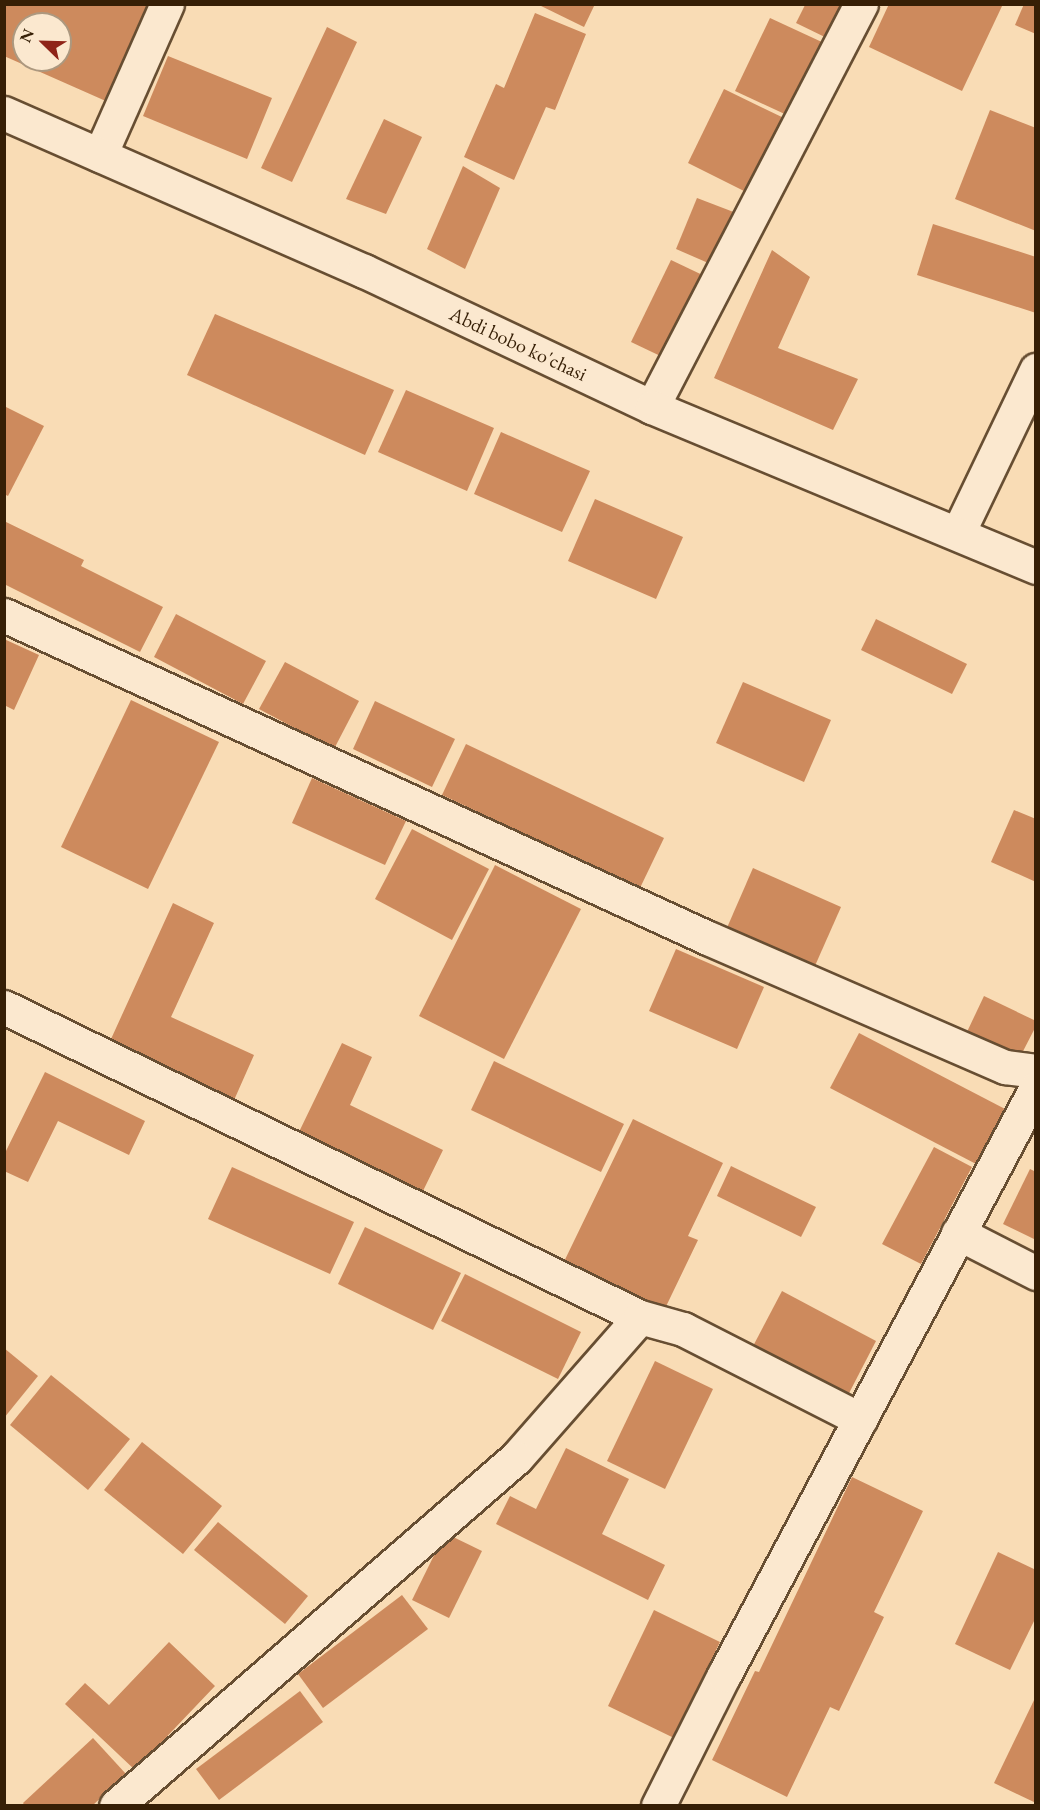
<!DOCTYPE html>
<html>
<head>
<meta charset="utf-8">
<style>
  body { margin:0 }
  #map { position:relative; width:1040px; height:1810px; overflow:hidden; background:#f9dcb5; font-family:"EB Garamond",serif }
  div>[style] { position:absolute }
  .building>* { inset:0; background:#cd8a5d }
  .roads { filter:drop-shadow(2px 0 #674e32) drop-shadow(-2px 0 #674e32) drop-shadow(0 2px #674e32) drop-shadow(0 -2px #674e32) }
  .minor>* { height:33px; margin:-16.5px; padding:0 16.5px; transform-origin:16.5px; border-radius:16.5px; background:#fbe8cf }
  .secondary>* { height:33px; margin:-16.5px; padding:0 16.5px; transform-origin:16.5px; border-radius:16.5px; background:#fbe8cf }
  span { translate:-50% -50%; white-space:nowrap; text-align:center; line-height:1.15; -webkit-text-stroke:6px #fbe8cf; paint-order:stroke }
  .street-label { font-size:20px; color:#361f06 }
  .frame { position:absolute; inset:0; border:6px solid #361f06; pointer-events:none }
  .north { position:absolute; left:12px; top:12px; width:60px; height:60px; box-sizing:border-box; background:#fbe8cf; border:2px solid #ac987f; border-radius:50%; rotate:293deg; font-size:16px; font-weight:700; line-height:24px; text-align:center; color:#361f06 }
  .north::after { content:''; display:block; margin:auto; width:21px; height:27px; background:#8f2418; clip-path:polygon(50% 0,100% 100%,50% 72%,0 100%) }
</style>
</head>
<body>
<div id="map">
  <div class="building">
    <div style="clip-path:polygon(537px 4px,595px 4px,584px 27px)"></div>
    <div style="clip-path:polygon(889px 4px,1003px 4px,962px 91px,869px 47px)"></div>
    <div style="clip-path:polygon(1024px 4px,1036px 4px,1036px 34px,1015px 25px)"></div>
    <div style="clip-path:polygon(evenodd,5px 5px,151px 5px,108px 102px,4px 56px,5px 5px,24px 24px,60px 24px,60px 60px,24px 60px,24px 24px)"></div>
    <div style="clip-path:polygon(805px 5px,848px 5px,831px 40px,796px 23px)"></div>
    <div style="clip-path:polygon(535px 13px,586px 34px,555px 110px,546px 107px,514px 180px,464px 157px,496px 84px,504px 88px)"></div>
    <div style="clip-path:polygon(770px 18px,824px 43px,789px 116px,735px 91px)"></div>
    <div style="clip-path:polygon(327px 27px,357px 42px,292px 182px,261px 168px)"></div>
    <div style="clip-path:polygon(168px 56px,272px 98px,247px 159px,143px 116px)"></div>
    <div style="clip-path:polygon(724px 89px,788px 120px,752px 195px,688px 163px)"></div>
    <div style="clip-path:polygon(990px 110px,1036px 128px,1036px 231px,955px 199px)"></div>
    <div style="clip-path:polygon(384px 119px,422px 137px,386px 214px,346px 199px)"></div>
    <div style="clip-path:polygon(463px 166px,500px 188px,465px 269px,427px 249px)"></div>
    <div style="clip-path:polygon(697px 198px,744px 216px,722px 269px,676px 249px)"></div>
    <div style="clip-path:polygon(933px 224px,1036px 257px,1036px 313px,917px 275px)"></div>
    <div style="clip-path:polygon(772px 250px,810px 277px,778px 348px,858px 379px,833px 430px,714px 378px)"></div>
    <div style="clip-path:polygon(671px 260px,713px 280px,673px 362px,631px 342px)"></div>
    <div style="clip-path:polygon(215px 314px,394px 390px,365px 455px,187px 375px)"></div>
    <div style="clip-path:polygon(406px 390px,494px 428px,467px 491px,378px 452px)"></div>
    <div style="clip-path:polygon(4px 406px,44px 426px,8px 496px,4px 494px)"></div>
    <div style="clip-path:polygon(501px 432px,590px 471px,562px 532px,474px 494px)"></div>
    <div style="clip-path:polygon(595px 499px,683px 537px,656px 599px,568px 561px)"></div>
    <div style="clip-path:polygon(4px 521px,84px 560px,81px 566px,163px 607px,140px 652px,4px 584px)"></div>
    <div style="clip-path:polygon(176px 614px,266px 661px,243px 704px,154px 657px)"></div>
    <div style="clip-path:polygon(876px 619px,967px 664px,952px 694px,861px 650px)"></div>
    <div style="clip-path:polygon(4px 639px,39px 655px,14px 710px,4px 705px)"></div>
    <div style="clip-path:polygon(285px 662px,359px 701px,334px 749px,259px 709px)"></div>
    <div style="clip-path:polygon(743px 682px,831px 720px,804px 782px,716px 743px)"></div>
    <div style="clip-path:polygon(131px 700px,219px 742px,148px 889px,61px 847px)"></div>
    <div style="clip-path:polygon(375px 701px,455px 739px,432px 787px,353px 749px)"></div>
    <div style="clip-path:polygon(466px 744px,664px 838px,640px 888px,442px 795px)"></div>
    <div style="clip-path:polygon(312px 778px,406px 821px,385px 865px,292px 823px)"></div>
    <div style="clip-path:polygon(1014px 810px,1036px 819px,1036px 882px,991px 862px)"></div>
    <div style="clip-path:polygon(412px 829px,489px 869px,452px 940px,375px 899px)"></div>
    <div style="clip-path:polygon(495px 865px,581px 909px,504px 1059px,419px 1016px)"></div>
    <div style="clip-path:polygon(753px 868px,841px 907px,814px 968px,726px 930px)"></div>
    <div style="clip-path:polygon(173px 903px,214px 923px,171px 1017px,254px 1055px,231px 1107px,106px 1050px)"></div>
    <div style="clip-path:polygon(676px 949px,764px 987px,737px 1049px,649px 1011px)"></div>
    <div style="clip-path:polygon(984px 996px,1036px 1021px,1036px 1026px,1019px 1059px,966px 1034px)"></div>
    <div style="clip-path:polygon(859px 1033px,1007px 1110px,978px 1165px,830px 1088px)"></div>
    <div style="clip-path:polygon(342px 1043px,372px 1057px,350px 1105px,443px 1150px,422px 1193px,298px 1134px)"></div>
    <div style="clip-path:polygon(494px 1061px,624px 1124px,601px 1172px,471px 1110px)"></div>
    <div style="clip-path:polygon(45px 1072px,145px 1121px,129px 1155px,58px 1121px,28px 1182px,4px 1171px,4px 1155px)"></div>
    <div style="clip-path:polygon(633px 1119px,723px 1163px,688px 1236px,698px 1240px,659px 1321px,559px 1272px)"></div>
    <div style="clip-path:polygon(934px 1147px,972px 1167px,921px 1264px,882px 1244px)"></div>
    <div style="clip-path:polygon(731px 1166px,816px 1207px,801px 1237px,717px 1196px)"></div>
    <div style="clip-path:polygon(232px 1167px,354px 1222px,330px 1274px,208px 1219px)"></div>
    <div style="clip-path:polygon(1030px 1169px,1036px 1172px,1036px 1240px,1003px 1224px)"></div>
    <div style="clip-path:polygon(365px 1227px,461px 1273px,433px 1330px,338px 1284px)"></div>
    <div style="clip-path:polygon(465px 1274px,581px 1332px,558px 1379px,441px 1321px)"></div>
    <div style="clip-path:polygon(782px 1291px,876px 1341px,846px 1399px,751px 1350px)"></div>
    <div style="clip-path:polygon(4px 1348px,38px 1376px,4px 1418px)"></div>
    <div style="clip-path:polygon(655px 1361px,713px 1389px,665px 1489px,607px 1461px)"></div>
    <div style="clip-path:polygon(51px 1375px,130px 1439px,88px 1490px,10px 1425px)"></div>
    <div style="clip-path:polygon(142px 1442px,222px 1506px,183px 1554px,104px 1490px)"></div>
    <div style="clip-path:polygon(566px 1448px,629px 1479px,602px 1534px,665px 1565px,648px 1600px,496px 1524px,510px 1496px,536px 1509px)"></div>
    <div style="clip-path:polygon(852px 1477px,923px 1511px,874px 1612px,884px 1617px,839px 1711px,830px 1707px,787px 1797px,712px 1760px,755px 1671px,759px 1672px)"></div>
    <div style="clip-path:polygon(218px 1522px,308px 1596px,285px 1624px,194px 1550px)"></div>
    <div style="clip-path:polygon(445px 1533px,482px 1551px,449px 1618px,412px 1600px)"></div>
    <div style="clip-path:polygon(998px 1552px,1036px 1570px,1036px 1617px,1010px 1670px,955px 1644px)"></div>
    <div style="clip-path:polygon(402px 1595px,428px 1629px,323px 1708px,298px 1674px)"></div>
    <div style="clip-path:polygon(654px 1610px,720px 1642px,674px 1738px,608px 1706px)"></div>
    <div style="clip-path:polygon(169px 1642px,215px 1686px,135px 1770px,65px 1704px,85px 1683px,109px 1705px)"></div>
    <div style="clip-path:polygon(300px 1691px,323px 1722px,219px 1800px,196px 1769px)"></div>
    <div style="clip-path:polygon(1036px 1696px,1036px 1803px,994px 1783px)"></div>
    <div style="clip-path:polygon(93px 1738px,126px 1774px,92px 1806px,25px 1806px,23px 1803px)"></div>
  </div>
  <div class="roads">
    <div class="minor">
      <div style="left:100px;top:155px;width:165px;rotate:-66.1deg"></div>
      <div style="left:652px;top:407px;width:454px;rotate:-62.6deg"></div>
      <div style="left:958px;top:533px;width:181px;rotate:-64.4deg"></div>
      <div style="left:4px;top:615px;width:775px;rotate:24.65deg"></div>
      <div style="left:708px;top:938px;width:324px;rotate:23.5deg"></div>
      <div style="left:1005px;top:1067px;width:31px;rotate:7deg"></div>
      <div style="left:4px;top:1007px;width:708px;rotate:25.99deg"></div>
      <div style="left:640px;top:1317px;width:188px;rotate:131.3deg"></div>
      <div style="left:516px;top:1458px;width:530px;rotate:138.98deg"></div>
      <div style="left:958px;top:1233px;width:88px;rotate:27.1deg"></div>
      <div style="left:640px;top:1317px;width:45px;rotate:15.6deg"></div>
      <div style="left:683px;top:1329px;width:199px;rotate:27deg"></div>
      <div style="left:658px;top:1806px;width:147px;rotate:-63.3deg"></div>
      <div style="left:724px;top:1675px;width:665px;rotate:-62.01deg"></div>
    </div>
    <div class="secondary">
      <div style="left:4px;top:113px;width:393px;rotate:23.7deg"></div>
      <div style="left:364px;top:271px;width:318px;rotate:25.3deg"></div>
      <div style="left:652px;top:407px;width:416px;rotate:22.6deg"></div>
    </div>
  </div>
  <div class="street-label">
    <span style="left:518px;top:344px;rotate:25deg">Abdi bobo ko'chasi</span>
  </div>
  <div class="frame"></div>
  <div class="north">N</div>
</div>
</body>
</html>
